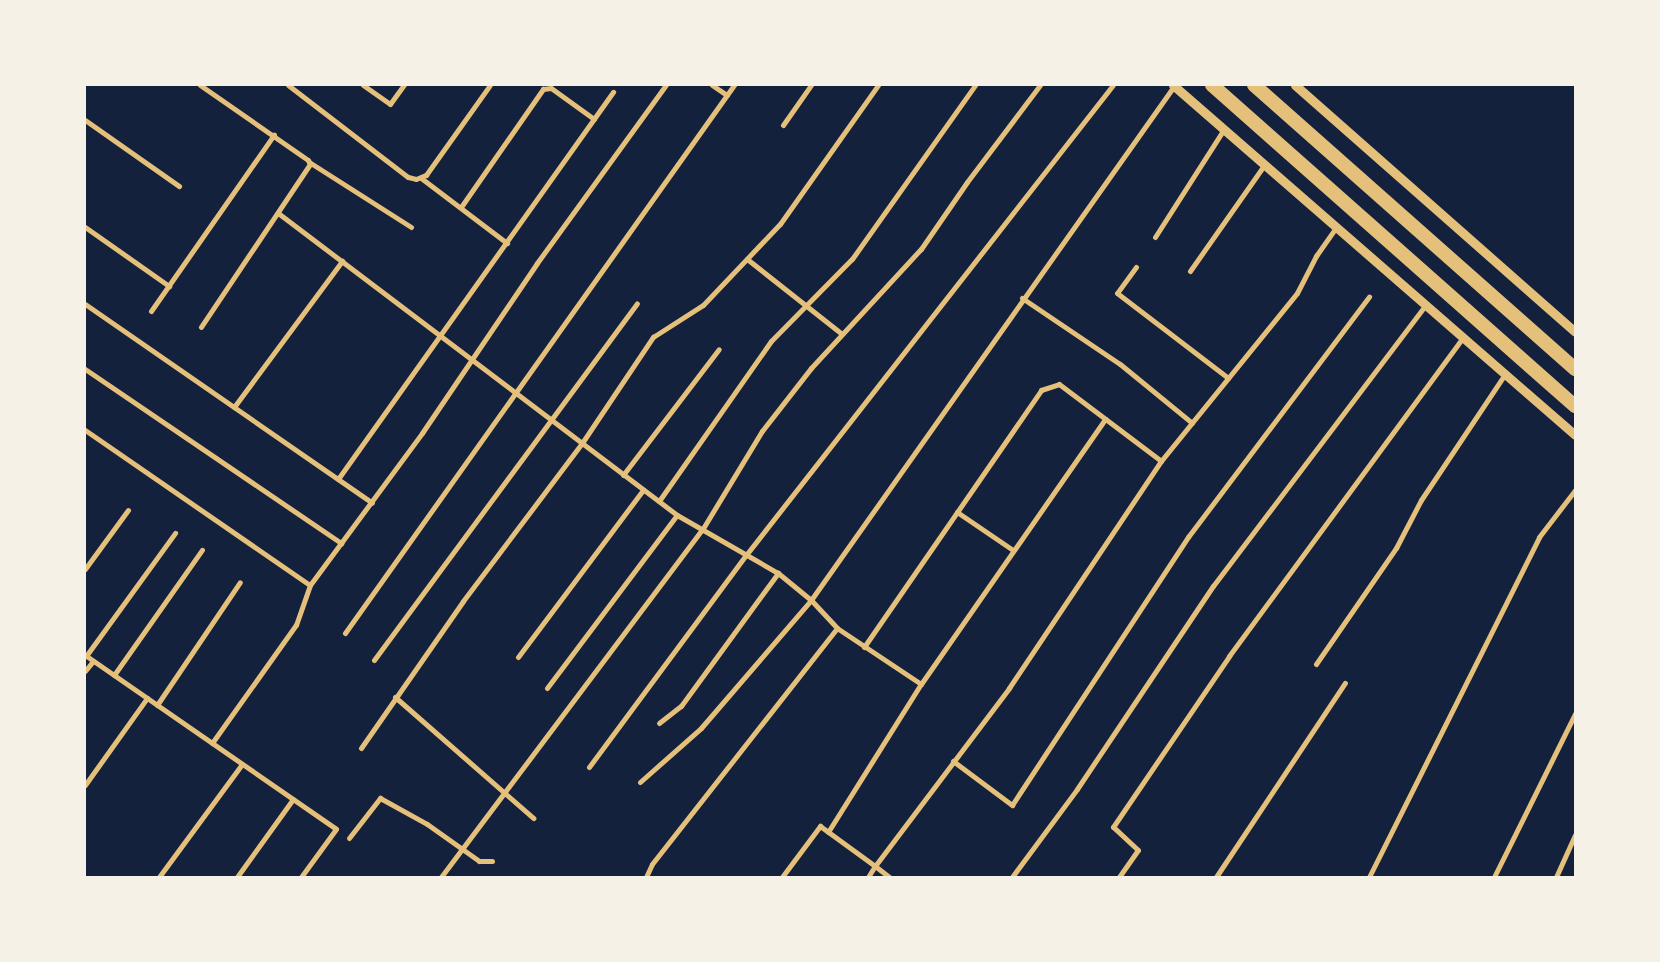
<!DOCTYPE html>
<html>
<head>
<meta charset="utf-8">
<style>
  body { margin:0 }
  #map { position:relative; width:1660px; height:962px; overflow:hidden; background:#14213d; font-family:"Varela Round",sans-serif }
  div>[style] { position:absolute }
  .minor>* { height:5px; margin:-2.5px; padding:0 2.5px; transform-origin:2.5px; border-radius:2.5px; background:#e5c07b }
  .tertiary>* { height:9px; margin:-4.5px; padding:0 4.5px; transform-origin:4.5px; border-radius:4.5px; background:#e5c07b }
  .motorway>* { height:14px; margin:-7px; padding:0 7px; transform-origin:7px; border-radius:7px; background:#e5c07b }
  span { translate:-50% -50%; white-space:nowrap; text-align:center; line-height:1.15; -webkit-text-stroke:4px #f6f1e7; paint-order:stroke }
  .frame { position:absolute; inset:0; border:86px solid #f6f1e7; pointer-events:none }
</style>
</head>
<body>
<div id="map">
  <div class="minor">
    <div style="left:200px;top:85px;width:131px;rotate:34.8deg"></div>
    <div style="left:308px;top:160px;width:4px;rotate:63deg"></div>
    <div style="left:310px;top:164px;width:196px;rotate:123.8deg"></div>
    <div style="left:288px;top:85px;width:151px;rotate:37.5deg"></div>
    <div style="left:408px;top:177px;width:8px;rotate:14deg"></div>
    <div style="left:416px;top:179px;width:11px;rotate:-22deg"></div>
    <div style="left:426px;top:175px;width:110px;rotate:-54.6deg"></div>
    <div style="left:363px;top:85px;width:33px;rotate:35deg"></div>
    <div style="left:390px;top:104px;width:24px;rotate:-54deg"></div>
    <div style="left:712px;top:85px;width:18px;rotate:34deg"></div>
    <div style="left:85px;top:120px;width:115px;rotate:35.1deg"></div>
    <div style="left:783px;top:125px;width:49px;rotate:-55deg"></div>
    <div style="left:309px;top:162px;width:121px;rotate:32.5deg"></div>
    <div style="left:421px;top:178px;width:108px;rotate:37.1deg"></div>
    <div style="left:461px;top:207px;width:144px;rotate:-55.2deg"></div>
    <div style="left:543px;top:89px;width:8px;rotate:-7deg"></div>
    <div style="left:551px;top:88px;width:53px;rotate:35.8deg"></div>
    <div style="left:278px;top:213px;width:500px;rotate:37.12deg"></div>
    <div style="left:677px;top:515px;width:116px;rotate:29.9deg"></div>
    <div style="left:778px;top:573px;width:43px;rotate:39.3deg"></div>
    <div style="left:811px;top:600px;width:38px;rotate:47deg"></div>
    <div style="left:837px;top:628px;width:101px;rotate:33.7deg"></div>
    <div style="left:85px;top:227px;width:103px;rotate:35.1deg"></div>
    <div style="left:1155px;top:237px;width:128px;rotate:-57.4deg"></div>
    <div style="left:747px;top:259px;width:121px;rotate:38.3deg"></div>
    <div style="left:1136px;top:267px;width:32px;rotate:126deg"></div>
    <div style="left:1117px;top:293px;width:140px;rotate:37.4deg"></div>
    <div style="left:1190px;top:271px;width:131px;rotate:-55deg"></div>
    <div style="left:1022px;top:298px;width:118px;rotate:34deg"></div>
    <div style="left:1120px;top:364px;width:93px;rotate:39.3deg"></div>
    <div style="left:85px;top:304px;width:349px;rotate:34.7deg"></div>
    <div style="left:151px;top:311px;width:215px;rotate:-55.1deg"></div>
    <div style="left:85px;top:369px;width:310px;rotate:34.2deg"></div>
    <div style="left:234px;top:407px;width:182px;rotate:-53.5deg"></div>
    <div style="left:85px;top:430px;width:273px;rotate:34.6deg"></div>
    <div style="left:623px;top:475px;width:158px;rotate:-52.7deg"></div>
    <div style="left:338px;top:479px;width:475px;rotate:-54.6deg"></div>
    <div style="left:659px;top:501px;width:195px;rotate:-55deg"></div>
    <div style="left:771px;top:341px;width:115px;rotate:-45.4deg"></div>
    <div style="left:852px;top:259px;width:213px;rotate:-54.7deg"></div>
    <div style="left:957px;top:512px;width:68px;rotate:34.2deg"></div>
    <div style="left:85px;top:569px;width:73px;rotate:-53.9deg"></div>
    <div style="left:345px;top:633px;width:672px;rotate:-54.63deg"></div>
    <div style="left:864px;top:647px;width:312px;rotate:-55.4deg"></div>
    <div style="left:1041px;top:390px;width:19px;rotate:-18deg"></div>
    <div style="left:1059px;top:384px;width:128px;rotate:37deg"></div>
    <div style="left:85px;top:655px;width:305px;rotate:34.7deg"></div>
    <div style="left:336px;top:829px;width:59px;rotate:126.1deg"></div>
    <div style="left:86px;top:656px;width:152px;rotate:-54.1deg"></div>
    <div style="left:518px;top:657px;width:209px;rotate:-53.2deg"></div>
    <div style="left:374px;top:660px;width:443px;rotate:-53.6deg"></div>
    <div style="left:1316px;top:664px;width:141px;rotate:-55.4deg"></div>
    <div style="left:1396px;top:548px;width:54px;rotate:-62.5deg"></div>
    <div style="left:1421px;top:500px;width:151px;rotate:-56.3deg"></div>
    <div style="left:85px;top:671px;width:13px;rotate:-51deg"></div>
    <div style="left:114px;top:675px;width:153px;rotate:-54.9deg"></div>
    <div style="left:547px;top:688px;width:216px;rotate:-53.1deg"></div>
    <div style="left:395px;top:697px;width:184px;rotate:41.2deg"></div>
    <div style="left:157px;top:705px;width:148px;rotate:-56deg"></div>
    <div style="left:659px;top:723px;width:28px;rotate:-38deg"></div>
    <div style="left:681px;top:706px;width:165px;rotate:-53.9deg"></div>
    <div style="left:212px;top:743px;width:145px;rotate:-54.6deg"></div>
    <div style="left:296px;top:625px;width:42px;rotate:-70.7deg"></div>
    <div style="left:310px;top:585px;width:189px;rotate:-53.6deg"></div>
    <div style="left:422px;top:433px;width:205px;rotate:-55.9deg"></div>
    <div style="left:537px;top:263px;width:220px;rotate:-54.1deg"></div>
    <div style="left:361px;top:748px;width:179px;rotate:-55.2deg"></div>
    <div style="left:463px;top:601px;width:198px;rotate:-53deg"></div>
    <div style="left:582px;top:443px;width:128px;rotate:-56.2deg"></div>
    <div style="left:653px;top:337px;width:59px;rotate:-32.6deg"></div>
    <div style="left:703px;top:305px;width:112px;rotate:-46.5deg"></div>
    <div style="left:780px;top:224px;width:170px;rotate:-54.8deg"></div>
    <div style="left:953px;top:761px;width:74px;rotate:36.7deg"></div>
    <div style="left:1012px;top:805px;width:321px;rotate:-56.7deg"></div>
    <div style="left:1188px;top:537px;width:301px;rotate:-53deg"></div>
    <div style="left:589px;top:767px;width:264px;rotate:-53.5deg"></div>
    <div style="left:746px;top:555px;width:596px;rotate:-52.02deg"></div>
    <div style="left:640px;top:782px;width:81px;rotate:-41.5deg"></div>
    <div style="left:701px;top:728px;width:169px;rotate:-49.3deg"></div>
    <div style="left:811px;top:600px;width:629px;rotate:-54.77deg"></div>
    <div style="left:85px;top:785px;width:107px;rotate:-54.5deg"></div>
    <div style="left:828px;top:832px;width:175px;rotate:-57.9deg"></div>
    <div style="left:921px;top:684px;width:323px;rotate:-55.2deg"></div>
    <div style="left:349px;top:838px;width:51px;rotate:-52.2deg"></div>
    <div style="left:380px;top:798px;width:54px;rotate:29deg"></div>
    <div style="left:427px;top:824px;width:64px;rotate:35.4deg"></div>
    <div style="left:479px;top:861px;width:13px"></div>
    <div style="left:159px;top:877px;width:140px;rotate:-53.7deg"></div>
    <div style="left:237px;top:877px;width:96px;rotate:-54.3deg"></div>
    <div style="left:441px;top:877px;width:434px;rotate:-53.1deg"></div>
    <div style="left:702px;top:530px;width:116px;rotate:-58.8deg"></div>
    <div style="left:762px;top:431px;width:80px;rotate:-52.1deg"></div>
    <div style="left:811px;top:368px;width:162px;rotate:-47.3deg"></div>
    <div style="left:921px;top:249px;width:81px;rotate:-55.5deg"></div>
    <div style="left:967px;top:182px;width:121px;rotate:-53deg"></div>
    <div style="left:646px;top:877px;width:14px;rotate:-65deg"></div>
    <div style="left:652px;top:864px;width:300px;rotate:-51.9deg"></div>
    <div style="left:782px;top:877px;width:64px;rotate:-53.3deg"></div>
    <div style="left:820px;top:826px;width:68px;rotate:36deg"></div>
    <div style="left:875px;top:866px;width:223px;rotate:-53deg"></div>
    <div style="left:1009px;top:688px;width:273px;rotate:-56.2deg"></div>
    <div style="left:1161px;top:461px;width:216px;rotate:-51deg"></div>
    <div style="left:1297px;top:293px;width:42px;rotate:-62.8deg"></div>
    <div style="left:1316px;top:256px;width:35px;rotate:-55deg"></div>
    <div style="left:868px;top:877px;width:13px;rotate:-58deg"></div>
    <div style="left:875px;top:866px;width:18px;rotate:38deg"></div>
    <div style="left:1012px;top:877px;width:109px;rotate:-53.5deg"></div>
    <div style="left:1077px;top:789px;width:244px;rotate:-56.2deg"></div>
    <div style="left:1213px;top:586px;width:353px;rotate:-52.9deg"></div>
    <div style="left:1119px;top:877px;width:33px;rotate:-55deg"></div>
    <div style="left:1138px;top:850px;width:34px;rotate:-137deg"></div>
    <div style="left:1113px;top:827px;width:207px;rotate:-55.8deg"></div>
    <div style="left:1229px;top:656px;width:396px;rotate:-53.7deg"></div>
    <div style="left:1216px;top:877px;width:233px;rotate:-56.4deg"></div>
    <div style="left:1369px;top:877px;width:380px;rotate:-63.4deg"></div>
    <div style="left:1539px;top:537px;width:59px;rotate:-52.5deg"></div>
    <div style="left:1494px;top:877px;width:182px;rotate:-63.6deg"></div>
    <div style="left:1556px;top:877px;width:46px;rotate:-65.7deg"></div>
  </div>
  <div class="tertiary">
    <div style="left:1173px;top:85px;width:533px;rotate:41.04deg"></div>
    <div style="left:1295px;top:85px;width:373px;rotate:41.4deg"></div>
  </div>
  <div class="motorway">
    <div style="left:1212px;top:85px;width:485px;rotate:41.5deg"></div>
    <div style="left:1254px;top:85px;width:429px;rotate:41.5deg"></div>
  </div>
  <div class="frame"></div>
</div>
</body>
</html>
